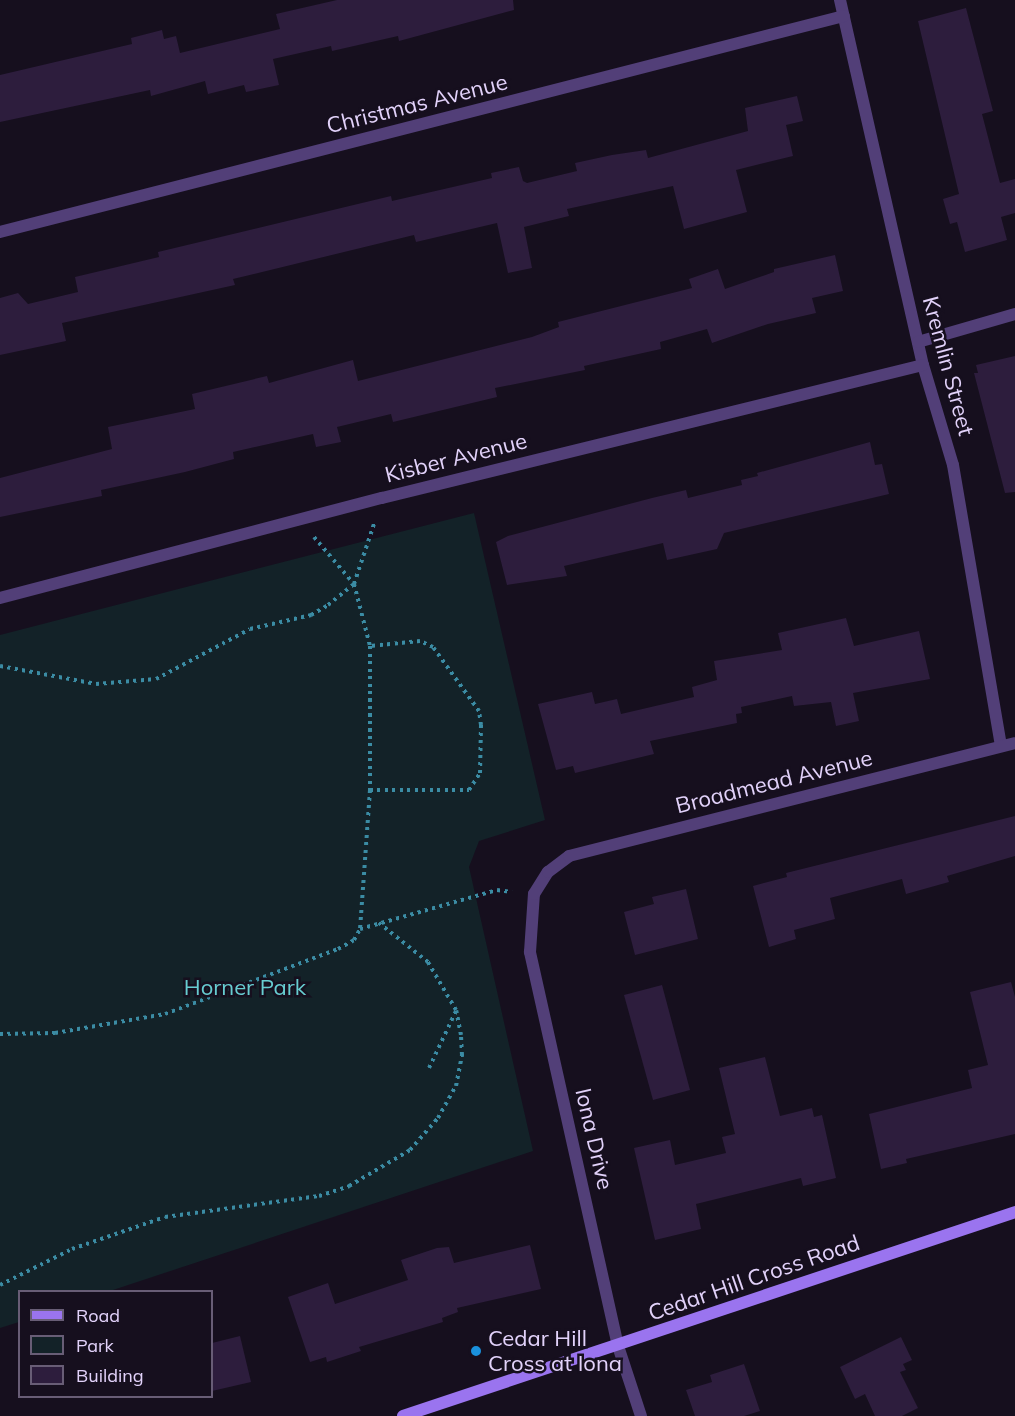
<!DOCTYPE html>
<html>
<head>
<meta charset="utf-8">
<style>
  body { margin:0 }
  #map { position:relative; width:1015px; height:1416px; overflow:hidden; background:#160f1e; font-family:Mulish,sans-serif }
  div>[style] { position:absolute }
  .green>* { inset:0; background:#132228 }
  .building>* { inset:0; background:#2d1d3d }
  .path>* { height:4px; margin-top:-2px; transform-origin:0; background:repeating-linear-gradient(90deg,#3b8ca4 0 3px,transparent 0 7.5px) }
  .street>* { height:12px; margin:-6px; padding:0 6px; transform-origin:6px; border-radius:6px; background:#523f78 }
  .secondary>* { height:12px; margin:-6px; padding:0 6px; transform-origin:6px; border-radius:6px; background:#9a74ef }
  .dots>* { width:16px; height:16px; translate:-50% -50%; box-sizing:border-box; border:3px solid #160f1e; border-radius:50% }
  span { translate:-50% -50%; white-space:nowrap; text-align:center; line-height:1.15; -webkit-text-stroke:5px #160f1e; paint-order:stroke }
  .street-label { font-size:22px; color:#e2d2fa }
  .park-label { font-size:22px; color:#67cdd1 }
  .poi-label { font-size:22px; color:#e2d2fa }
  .left { translate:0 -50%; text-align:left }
  .legend { position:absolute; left:18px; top:1290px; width:195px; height:108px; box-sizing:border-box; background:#160f1e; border:2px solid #685d76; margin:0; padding:8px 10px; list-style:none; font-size:18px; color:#e2d2fa }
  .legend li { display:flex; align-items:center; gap:12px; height:30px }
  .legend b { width:30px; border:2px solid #685d76 }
</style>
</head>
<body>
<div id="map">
  <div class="green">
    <div style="clip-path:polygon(474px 513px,545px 820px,479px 841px,469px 867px,533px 1151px,110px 1291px,20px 1292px,19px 1322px,0 1328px,0 635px)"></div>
  </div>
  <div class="building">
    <div style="clip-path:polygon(337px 0,513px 0,514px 10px,399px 41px,398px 36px,332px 51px,331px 46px,273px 59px,279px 85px,246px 92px,244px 85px,208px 94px,205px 81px,151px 96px,150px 90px,0 122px,0 75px,132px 44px,131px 38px,162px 30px,164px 39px,176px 36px,180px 53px,280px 29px,276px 14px)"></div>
    <div style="clip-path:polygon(966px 8px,993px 111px,982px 114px,1000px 183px,1015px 179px,1015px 213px,1001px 217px,1007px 240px,965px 252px,957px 222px,950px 224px,943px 199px,959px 194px,918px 21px)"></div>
    <div style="clip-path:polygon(797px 96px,803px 121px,786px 125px,793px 156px,736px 170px,747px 212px,684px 229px,673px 186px,567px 209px,569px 216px,524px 227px,532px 268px,508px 273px,497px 223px,416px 242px,414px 235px,233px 279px,235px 285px,62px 323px,66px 341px,0 355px,0 298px,18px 293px,28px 304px,78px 292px,75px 277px,159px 257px,158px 252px,391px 196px,392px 201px,492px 178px,491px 173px,519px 167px,523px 181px,527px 183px,577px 171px,575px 163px,612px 155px,646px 150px,648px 158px,748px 131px,745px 108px)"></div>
    <div style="clip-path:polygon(835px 255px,843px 291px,812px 298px,816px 313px,768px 324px,712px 343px,707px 329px,660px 342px,661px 349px,584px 366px,585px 370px,495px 388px,497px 397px,393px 422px,391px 414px,337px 427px,341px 442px,316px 447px,313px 434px,233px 452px,234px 459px,185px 472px,101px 490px,102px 496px,0 517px,0 478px,112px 449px,108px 427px,195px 409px,192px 394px,267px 376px,269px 383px,353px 360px,358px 381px,532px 337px,559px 327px,558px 322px,692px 288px,689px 279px,718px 269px,725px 289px,774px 272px,774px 269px)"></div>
    <div style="clip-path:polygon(1015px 356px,1015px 492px,1005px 493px,974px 373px,978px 373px,976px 365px)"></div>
    <div style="clip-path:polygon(870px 442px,875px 465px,882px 464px,889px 494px,724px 533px,717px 549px,667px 560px,663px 543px,564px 566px,567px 576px,507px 585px,496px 542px,508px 536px,652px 498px,686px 490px,688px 498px,742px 485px,741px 480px,758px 476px,757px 473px)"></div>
    <div style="clip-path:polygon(846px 618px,854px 646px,919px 631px,930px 679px,853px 693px,859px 721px,836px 726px,831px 702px,794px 706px,792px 696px,741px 707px,742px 713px,736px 714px,737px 723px,650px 741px,654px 754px,575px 773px,573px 766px,556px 770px,538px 704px,592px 692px,595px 704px,617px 699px,621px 714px,694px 697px,692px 687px,717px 680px,714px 661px,782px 650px,778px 633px)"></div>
    <div style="clip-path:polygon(1015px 816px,1015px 856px,947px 876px,949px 882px,906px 894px,902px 879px,830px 898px,835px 919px,794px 930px,796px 939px,769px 947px,753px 886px,787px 877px,786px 873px)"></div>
    <div style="clip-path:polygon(686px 889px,698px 939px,635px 955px,624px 912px,654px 904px,652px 897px)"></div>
    <div style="clip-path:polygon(1011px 982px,1015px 997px,1015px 1134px,906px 1159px,907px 1163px,881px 1169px,869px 1114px,972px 1088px,968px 1070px,988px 1065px,970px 992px)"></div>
    <div style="clip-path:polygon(662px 985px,690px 1090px,653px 1100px,624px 995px)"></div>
    <div style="clip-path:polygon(765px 1057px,780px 1116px,812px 1108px,814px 1117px,822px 1115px,836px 1178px,803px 1186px,801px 1178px,696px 1204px,701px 1229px,655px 1240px,634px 1148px,670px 1140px,675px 1165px,726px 1153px,722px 1137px,735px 1134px,719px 1068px)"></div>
    <div style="clip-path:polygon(530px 1245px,541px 1289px,457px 1308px,458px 1312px,442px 1318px,443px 1322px,359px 1347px,361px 1351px,327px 1362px,326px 1357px,310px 1362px,288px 1297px,328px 1283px,335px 1304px,408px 1280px,401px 1260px,437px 1248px,449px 1247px,454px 1263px)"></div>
    <div style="clip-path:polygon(240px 1336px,251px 1382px,212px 1391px,212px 1343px)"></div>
    <div style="clip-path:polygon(901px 1337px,912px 1360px,903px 1364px,906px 1370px,900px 1372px,918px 1408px,902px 1416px,875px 1416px,865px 1394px,855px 1399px,840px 1367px)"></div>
    <div style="clip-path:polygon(744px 1364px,760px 1411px,744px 1416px,695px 1416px,686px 1390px,712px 1382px,710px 1375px)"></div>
  </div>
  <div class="path">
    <div style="left:314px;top:537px;width:62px;rotate:49.6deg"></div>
    <div style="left:354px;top:584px;width:64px;rotate:75.5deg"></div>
    <div style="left:370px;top:646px;width:144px;rotate:90deg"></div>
    <div style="left:370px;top:790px;width:139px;rotate:94.1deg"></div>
    <div style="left:0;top:666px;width:98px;rotate:10.6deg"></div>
    <div style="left:96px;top:684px;width:60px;rotate:-4.8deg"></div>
    <div style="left:156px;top:679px;width:106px;rotate:-28deg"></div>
    <div style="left:250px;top:629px;width:63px;rotate:-12.9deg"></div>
    <div style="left:311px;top:615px;width:20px;rotate:-30deg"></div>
    <div style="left:328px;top:605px;width:33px;rotate:-39deg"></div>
    <div style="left:354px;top:584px;width:66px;rotate:-71.6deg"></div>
    <div style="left:370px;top:790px;width:99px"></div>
    <div style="left:469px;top:790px;width:20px;rotate:-57deg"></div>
    <div style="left:480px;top:773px;width:48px;rotate:-88.8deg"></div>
    <div style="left:481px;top:725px;width:14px;rotate:-98deg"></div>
    <div style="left:479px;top:711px;width:79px;rotate:-125.7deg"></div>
    <div style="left:433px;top:647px;width:14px;rotate:-155deg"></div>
    <div style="left:420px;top:641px;width:50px;rotate:174.3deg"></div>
    <div style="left:0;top:1034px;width:55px;rotate:-1deg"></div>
    <div style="left:55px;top:1033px;width:112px;rotate:-9.8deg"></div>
    <div style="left:165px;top:1014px;width:185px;rotate:-20.6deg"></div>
    <div style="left:338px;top:949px;width:18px;rotate:-29deg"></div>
    <div style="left:354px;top:940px;width:13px;rotate:-61deg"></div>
    <div style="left:360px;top:929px;width:142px;rotate:-15.9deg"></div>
    <div style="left:497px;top:890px;width:15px;rotate:8deg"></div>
    <div style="left:429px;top:1068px;width:63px;rotate:-64.7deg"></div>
    <div style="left:0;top:1285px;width:80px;rotate:-26.6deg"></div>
    <div style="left:72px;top:1249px;width:98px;rotate:-19deg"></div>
    <div style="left:165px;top:1217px;width:155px;rotate:-7.8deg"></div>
    <div style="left:319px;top:1196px;width:32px;rotate:-18deg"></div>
    <div style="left:349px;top:1186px;width:71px;rotate:-30.5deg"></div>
    <div style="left:410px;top:1150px;width:43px;rotate:-48.8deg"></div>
    <div style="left:438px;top:1118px;width:37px;rotate:-61deg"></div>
    <div style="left:456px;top:1086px;width:32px;rotate:-79deg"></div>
    <div style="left:462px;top:1055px;width:20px;rotate:-93deg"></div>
    <div style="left:461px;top:1035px;width:25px;rotate:-101deg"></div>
    <div style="left:456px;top:1010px;width:56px;rotate:-120.3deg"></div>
    <div style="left:428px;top:962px;width:63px;rotate:-141.5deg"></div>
  </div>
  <div class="street">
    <div style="left:840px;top:0;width:374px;rotate:77.2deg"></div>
    <div style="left:923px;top:365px;width:104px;rotate:73.3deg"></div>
    <div style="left:953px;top:465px;width:285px;rotate:80.3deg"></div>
    <div style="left:0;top:232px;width:871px;rotate:-14.36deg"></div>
    <div style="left:918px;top:342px;width:101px;rotate:-16.1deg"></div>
    <div style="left:0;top:598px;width:395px;rotate:-14.7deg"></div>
    <div style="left:382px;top:498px;width:557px;rotate:-13.81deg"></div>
    <div style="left:641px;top:1416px;width:74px;rotate:-108.2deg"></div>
    <div style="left:618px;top:1346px;width:404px;rotate:-102.6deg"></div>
    <div style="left:530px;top:952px;width:58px;rotate:-86.1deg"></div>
    <div style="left:534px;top:894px;width:26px;rotate:-58deg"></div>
    <div style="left:548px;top:872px;width:26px;rotate:-37deg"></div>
    <div style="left:569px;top:856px;width:460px;rotate:-14.2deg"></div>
  </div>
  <div class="secondary">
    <div style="left:403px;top:1416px;width:645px;rotate:-18.43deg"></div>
  </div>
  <div class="dots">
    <div style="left:476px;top:1351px;background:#1a91dd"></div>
  </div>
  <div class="street-label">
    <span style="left:417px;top:104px;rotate:-14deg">Christmas Avenue</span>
    <span style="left:948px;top:366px;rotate:75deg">Kremlin Street</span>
    <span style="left:456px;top:458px;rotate:-14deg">Kisber Avenue</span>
    <span style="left:774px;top:782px;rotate:-14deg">Broadmead Avenue</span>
    <span style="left:594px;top:1139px;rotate:77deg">Iona Drive</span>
    <span style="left:754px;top:1278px;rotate:-19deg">Cedar Hill Cross Road</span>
  </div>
  <div class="park-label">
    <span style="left:245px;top:988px">Horner Park</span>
  </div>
  <div class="poi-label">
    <span class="left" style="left:488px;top:1351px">Cedar Hill<br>Cross at Iona</span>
  </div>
  <ul class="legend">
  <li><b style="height:8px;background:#9a74ef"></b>Road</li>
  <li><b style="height:16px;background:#132228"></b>Park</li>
  <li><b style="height:16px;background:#2d1d3d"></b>Building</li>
  </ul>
</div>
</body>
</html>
